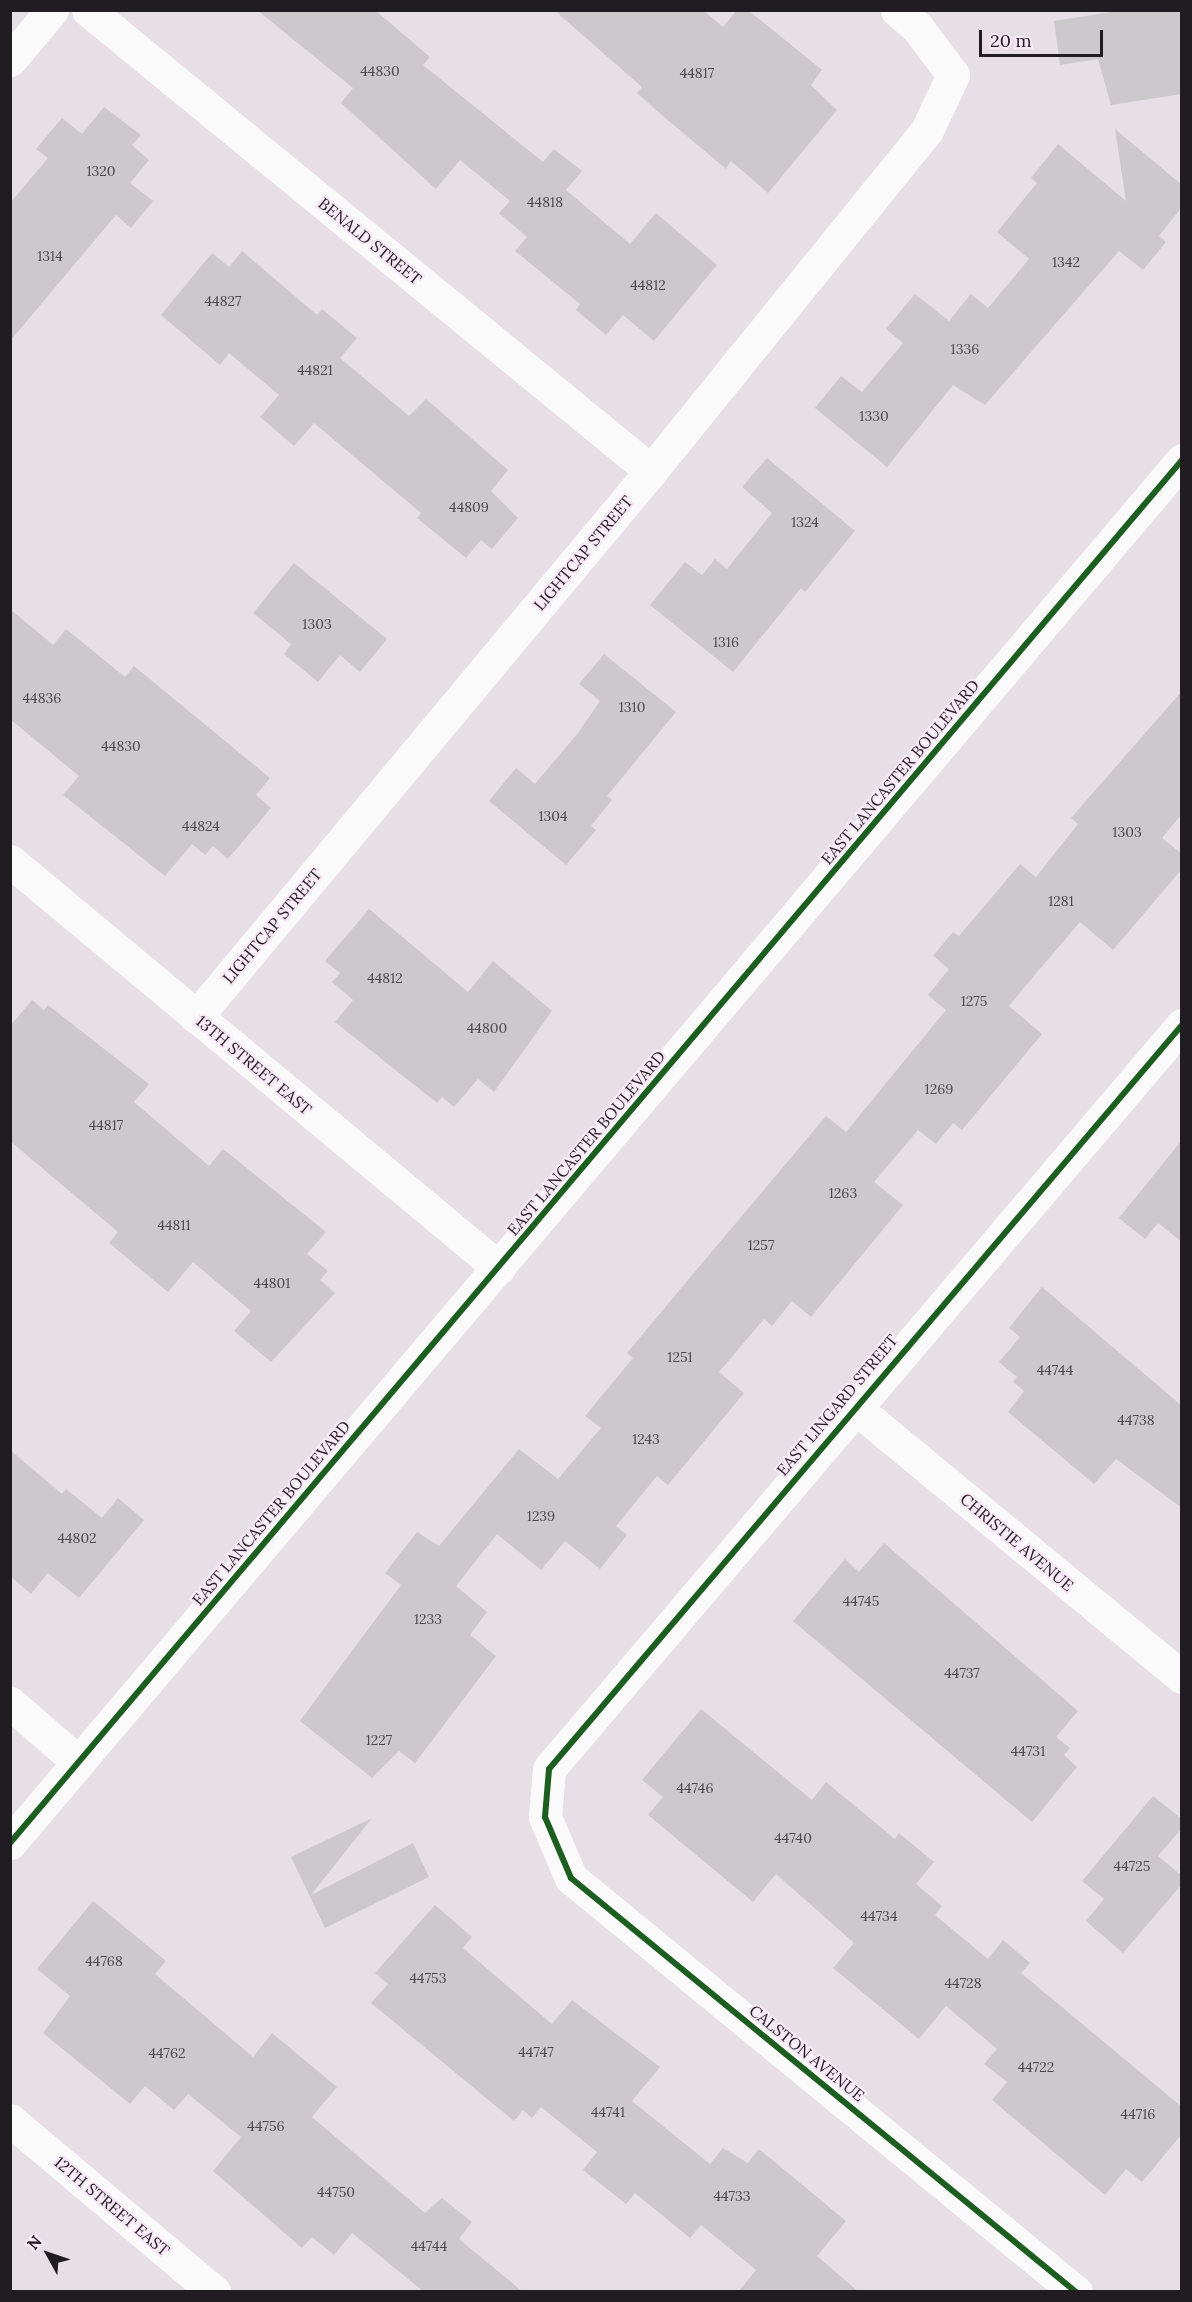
<!DOCTYPE html>
<html>
<head>
<meta charset="utf-8">
<style>
  body { margin:0 }
  #map { position:relative; width:1192px; height:2302px; overflow:hidden; background:#e6e0e6; font-family:Lora,serif }
  div>[style] { position:absolute }
  .building>* { inset:0; background:#cdc8cc }
  .street>* { height:33px; margin:-16.5px; padding:0 16.5px; transform-origin:16.5px; border-radius:16.5px; background:#fbfafb }
  .secondary>* { height:33px; margin:-16.5px; padding:0 16.5px; transform-origin:16.5px; border-radius:16.5px; background:#fbfafb }
  .cycleway>* { height:6px; margin:-3px; padding:0 3px; transform-origin:3px; border-radius:3px; background:#1b5e20 }
  span { translate:-50% -50%; white-space:nowrap; text-align:center; line-height:1.15; -webkit-text-stroke:4.5px #f8e9f7; paint-order:stroke }
  .number-label { font-size:14px; color:#4d484d }
  .number-label span { -webkit-text-stroke-width:0 }
  .street-label { font-size:16px; color:#211c21 }
  .frame { position:absolute; inset:0; border:12px solid #211c21; pointer-events:none }
  .north { position:absolute; left:18px; top:2224px; width:60px; height:60px; -webkit-text-stroke:4px #f8e9f7; paint-order:stroke; rotate:310deg; font-size:16px; font-weight:700; line-height:24px; text-align:center; color:#211c21 }
  .north::after { content:''; display:block; margin:auto; width:21px; height:27px; background:#211c21; clip-path:polygon(50% 0,100% 100%,50% 72%,0 100%) }
  .scale { position:absolute; left:979px; top:30px; width:124px; height:27px; box-sizing:border-box; border:3px solid #211c21; border-top:0; padding-left:8px; font-size:18px; line-height:21px; white-space:nowrap; color:#211c21; -webkit-text-stroke:4px #f8e9f7; paint-order:stroke }
</style>
</head>
<body>
<div id="map">
  <div class="building">
    <div style="clip-path:polygon(257px 10px,375px 10px,430px 57px,423px 65px,543px 162px,554px 149px,582px 171px,566px 190px,630px 244px,656px 213px,717px 265px,654px 341px,623px 315px,606px 335px,576px 310px,580px 304px,515px 251px,527px 237px,499px 213px,510px 201px,460px 160px,436px 189px,341px 103px,353px 88px)"></div>
    <div style="clip-path:polygon(554px 10px,703px 10px,723px 27px,737px 10px,748px 10px,822px 70px,811px 85px,837px 110px,768px 193px,731px 161px,726px 169px,656px 110px,637px 93px,642px 87px)"></div>
    <div style="clip-path:polygon(1124px 10px,1182px 10px,1182px 94px,1111px 105px,1098px 59px,1060px 65px,1054px 21px)"></div>
    <div style="clip-path:polygon(104px 107px,141px 135px,132px 145px,149px 160px,130px 183px,153px 201px,131px 228px,116px 215px,10px 341px,10px 203px,48px 158px,36px 149px,62px 118px,82px 134px)"></div>
    <div style="clip-path:polygon(1115px 129px,1182px 185px,1182px 207px,1159px 236px,1166px 242px,1143px 270px,1119px 251px,985px 405px,953px 385px,887px 467px,815px 408px,841px 376px,862px 392px,903px 343px,886px 329px,915px 294px,949px 321px,971px 294px,988px 308px,1029px 259px,997px 232px,1037px 183px,1031px 178px,1058px 144px,1126px 201px)"></div>
    <div style="clip-path:polygon(242px 251px,317px 315px,322px 309px,357px 338px,340px 358px,409px 416px,426px 399px,508px 470px,491px 491px,518px 518px,492px 549px,481px 540px,466px 558px,417px 518px,421px 513px,314px 423px,294px 446px,260px 417px,279px 395px,229px 353px,220px 365px,161px 315px,212px 253px,229px 267px)"></div>
    <div style="clip-path:polygon(767px 458px,855px 531px,805px 592px,801px 588px,733px 672px,650px 605px,685px 562px,702px 575px,715px 559px,727px 569px,772px 513px,742px 487px)"></div>
    <div style="clip-path:polygon(294px 563px,387px 639px,360px 672px,340px 655px,318px 682px,284px 654px,291px 644px,253px 613px)"></div>
    <div style="clip-path:polygon(10px 609px,53px 645px,66px 629px,125px 677px,134px 666px,270px 778px,256px 795px,271px 808px,228px 859px,213px 846px,205px 855px,192px 844px,165px 876px,63px 795px,79px 776px,10px 719px)"></div>
    <div style="clip-path:polygon(604px 654px,676px 712px,607px 796px,612px 800px,591px 826px,596px 830px,566px 865px,489px 801px,516px 768px,535px 784px,578px 733px,600px 701px,579px 684px)"></div>
    <div style="clip-path:polygon(1182px 691px,1182px 814px,1162px 838px,1182px 854px,1182px 869px,1113px 950px,1080px 922px,1033px 977px,1009px 1006px,1042px 1034px,962px 1130px,953px 1123px,936px 1144px,918px 1130px,874px 1182px,903px 1205px,811px 1317px,792px 1301px,772px 1326px,764px 1319px,719px 1372px,744px 1393px,668px 1485px,657px 1476px,616px 1526px,627px 1535px,600px 1569px,565px 1541px,541px 1570px,497px 1534px,456px 1586px,487px 1612px,470px 1635px,496px 1656px,415px 1763px,399px 1751px,372px 1778px,300px 1721px,401px 1585px,385px 1573px,417px 1532px,439px 1546px,519px 1449px,558px 1479px,601px 1428px,585px 1416px,633px 1358px,627px 1353px,677px 1293px,826px 1116px,846px 1132px,946px 1010px,928px 995px,949px 969px,933px 956px,953px 932px,959px 936px,1020px 864px,1036px 877px,1078px 824px,1071px 818px)"></div>
    <div style="clip-path:polygon(369px 909px,468px 992px,493px 961px,552px 1011px,494px 1092px,478px 1079px,454px 1107px,442px 1097px,437px 1103px,335px 1022px,353px 1000px,332px 982px,340px 973px,325px 961px)"></div>
    <div style="clip-path:polygon(32px 1000px,44px 1010px,48px 1005px,149px 1084px,134px 1102px,209px 1166px,223px 1149px,326px 1232px,307px 1254px,328px 1271px,320px 1280px,335px 1293px,271px 1362px,234px 1331px,251px 1311px,193px 1262px,168px 1292px,109px 1243px,118px 1232px,10px 1141px,10px 1026px)"></div>
    <div style="clip-path:polygon(1182px 1140px,1182px 1242px,1158px 1223px,1145px 1239px,1119px 1218px)"></div>
    <div style="clip-path:polygon(1042px 1287px,1182px 1406px,1182px 1508px,1116px 1459px,1094px 1484px,1008px 1412px,1024px 1391px,1013px 1382px,1017px 1377px,999px 1362px,1020px 1337px,1009px 1328px)"></div>
    <div style="clip-path:polygon(10px 1450px,62px 1494px,66px 1489px,102px 1518px,118px 1498px,144px 1520px,79px 1598px,48px 1573px,31px 1594px,10px 1576px)"></div>
    <div style="clip-path:polygon(884px 1543px,1078px 1711px,1056px 1737px,1070px 1748px,1064px 1755px,1077px 1767px,1032px 1822px,793px 1621px,845px 1559px,859px 1572px)"></div>
    <div style="clip-path:polygon(701px 1709px,812px 1800px,826px 1782px,895px 1839px,899px 1833px,934px 1862px,916px 1884px,942px 1906px,935px 1915px,988px 1959px,1003px 1940px,1030px 1963px,1021px 1973px,1182px 2107px,1182px 2134px,1142px 2182px,1126px 2169px,1105px 2195px,992px 2100px,1007px 2082px,984px 2064px,997px 2049px,946px 2006px,919px 2039px,833px 1968px,854px 1943px,776px 1874px,753px 1902px,648px 1815px,663px 1797px,642px 1780px)"></div>
    <div style="clip-path:polygon(1153px 1796px,1182px 1819px,1182px 1828px,1158px 1856px,1182px 1876px,1182px 1884px,1123px 1953px,1086px 1921px,1104px 1899px,1082px 1881px)"></div>
    <div style="clip-path:polygon(372px 1818px,311px 1895px,413px 1843px,429px 1877px,325px 1928px,291px 1857px)"></div>
    <div style="clip-path:polygon(93px 1901px,166px 1961px,155px 1974px,253px 2057px,272px 2033px,337px 2087px,312px 2117px,425px 2213px,442px 2198px,472px 2222px,459px 2239px,523px 2292px,424px 2292px,352px 2233px,334px 2255px,312px 2237px,302px 2248px,213px 2171px,241px 2137px,188px 2094px,174px 2110px,145px 2086px,130px 2104px,43px 2033px,70px 1996px,37px 1969px)"></div>
    <div style="clip-path:polygon(435px 1905px,472px 1937px,463px 1948px,552px 2024px,572px 2000px,660px 2067px,632px 2101px,710px 2164px,723px 2148px,748px 2163px,759px 2149px,846px 2221px,817px 2256px,859px 2292px,738px 2292px,756px 2270px,701px 2225px,690px 2238px,635px 2193px,626px 2204px,583px 2170px,597px 2152px,541px 2107px,532px 2118px,523px 2110px,514px 2121px,371px 2003px,388px 1984px,375px 1973px)"></div>
  </div>
  <div class="street">
    <div style="left:88px;top:10px;width:728px;rotate:39.31deg"></div>
    <div style="left:10px;top:60px;width:65px;rotate:-50deg"></div>
    <div style="left:10px;top:861px;width:636px;rotate:39.77deg"></div>
    <div style="left:196px;top:1017px;width:711px;rotate:-50.19deg"></div>
    <div style="left:651px;top:471px;width:439px;rotate:-51deg"></div>
    <div style="left:927px;top:130px;width:61px;rotate:-64.7deg"></div>
    <div style="left:953px;top:75px;width:60px;rotate:-126.9deg"></div>
    <div style="left:917px;top:27px;width:26px;rotate:-140deg"></div>
    <div style="left:853px;top:1406px;width:426px;rotate:39.5deg"></div>
    <div style="left:10px;top:1703px;width:89px;rotate:40.9deg"></div>
    <div style="left:10px;top:2120px;width:267px;rotate:40.1deg"></div>
    <div style="left:1076px;top:2292px;width:653px;rotate:-140.66deg"></div>
    <div style="left:571px;top:1878px;width:66px;rotate:-113.1deg"></div>
    <div style="left:545px;top:1817px;width:48px;rotate:-85.2deg"></div>
    <div style="left:549px;top:1769px;width:977px;rotate:-49.61deg"></div>
  </div>
  <div class="secondary">
    <div style="left:10px;top:1843px;width:1813px;rotate:-49.72deg"></div>
  </div>
  <div class="cycleway">
    <div style="left:10px;top:1843px;width:1813px;rotate:-49.72deg"></div>
    <div style="left:1076px;top:2292px;width:653px;rotate:-140.66deg"></div>
    <div style="left:571px;top:1878px;width:66px;rotate:-113.1deg"></div>
    <div style="left:545px;top:1817px;width:48px;rotate:-85.2deg"></div>
    <div style="left:549px;top:1769px;width:977px;rotate:-49.61deg"></div>
  </div>
  <div class="number-label">
    <span style="left:380px;top:71px">44830</span>
    <span style="left:697px;top:73px">44817</span>
    <span style="left:101px;top:171px">1320</span>
    <span style="left:545px;top:202px">44818</span>
    <span style="left:50px;top:256px">1314</span>
    <span style="left:1066px;top:262px">1342</span>
    <span style="left:648px;top:285px">44812</span>
    <span style="left:223px;top:301px">44827</span>
    <span style="left:965px;top:349px">1336</span>
    <span style="left:315px;top:370px">44821</span>
    <span style="left:874px;top:416px">1330</span>
    <span style="left:469px;top:507px">44809</span>
    <span style="left:805px;top:522px">1324</span>
    <span style="left:317px;top:624px">1303</span>
    <span style="left:726px;top:642px">1316</span>
    <span style="left:42px;top:698px">44836</span>
    <span style="left:632px;top:707px">1310</span>
    <span style="left:121px;top:746px">44830</span>
    <span style="left:553px;top:816px">1304</span>
    <span style="left:201px;top:826px">44824</span>
    <span style="left:1127px;top:832px">1303</span>
    <span style="left:1061px;top:901px">1281</span>
    <span style="left:385px;top:978px">44812</span>
    <span style="left:974px;top:1001px">1275</span>
    <span style="left:487px;top:1028px">44800</span>
    <span style="left:939px;top:1089px">1269</span>
    <span style="left:106px;top:1125px">44817</span>
    <span style="left:843px;top:1193px">1263</span>
    <span style="left:174px;top:1225px">44811</span>
    <span style="left:761px;top:1245px">1257</span>
    <span style="left:272px;top:1283px">44801</span>
    <span style="left:680px;top:1357px">1251</span>
    <span style="left:1055px;top:1370px">44744</span>
    <span style="left:1136px;top:1420px">44738</span>
    <span style="left:646px;top:1439px">1243</span>
    <span style="left:541px;top:1516px">1239</span>
    <span style="left:77px;top:1538px">44802</span>
    <span style="left:861px;top:1601px">44745</span>
    <span style="left:428px;top:1619px">1233</span>
    <span style="left:962px;top:1673px">44737</span>
    <span style="left:379px;top:1740px">1227</span>
    <span style="left:1028px;top:1751px">44731</span>
    <span style="left:695px;top:1788px">44746</span>
    <span style="left:793px;top:1838px">44740</span>
    <span style="left:1132px;top:1866px">44725</span>
    <span style="left:879px;top:1916px">44734</span>
    <span style="left:104px;top:1961px">44768</span>
    <span style="left:428px;top:1978px">44753</span>
    <span style="left:963px;top:1983px">44728</span>
    <span style="left:536px;top:2052px">44747</span>
    <span style="left:167px;top:2053px">44762</span>
    <span style="left:1036px;top:2067px">44722</span>
    <span style="left:608px;top:2112px">44741</span>
    <span style="left:1138px;top:2114px">44716</span>
    <span style="left:266px;top:2126px">44756</span>
    <span style="left:336px;top:2192px">44750</span>
    <span style="left:732px;top:2196px">44733</span>
    <span style="left:429px;top:2246px">44744</span>
  </div>
  <div class="street-label">
    <span style="left:370px;top:241px;rotate:39deg">BENALD STREET</span>
    <span style="left:583px;top:553px;rotate:-50deg">LIGHTCAP STREET</span>
    <span style="left:900px;top:772px;rotate:-50deg">EAST LANCASTER BOULEVARD</span>
    <span style="left:272px;top:926px;rotate:-50deg">LIGHTCAP STREET</span>
    <span style="left:254px;top:1065px;rotate:40deg">13TH STREET EAST</span>
    <span style="left:586px;top:1143px;rotate:-50deg">EAST LANCASTER BOULEVARD</span>
    <span style="left:837px;top:1405px;rotate:-50deg">EAST LINGARD STREET</span>
    <span style="left:271px;top:1513px;rotate:-50deg">EAST LANCASTER BOULEVARD</span>
    <span style="left:1017px;top:1542px;rotate:40deg">CHRISTIE AVENUE</span>
    <span style="left:807px;top:2053px;rotate:39deg">CALSTON AVENUE</span>
    <span style="left:112px;top:2206px;rotate:40deg">12TH STREET EAST</span>
  </div>
  <div class="frame"></div>
  <div class="north">N</div>
  <div class="scale">20 m</div>
</div>
</body>
</html>
